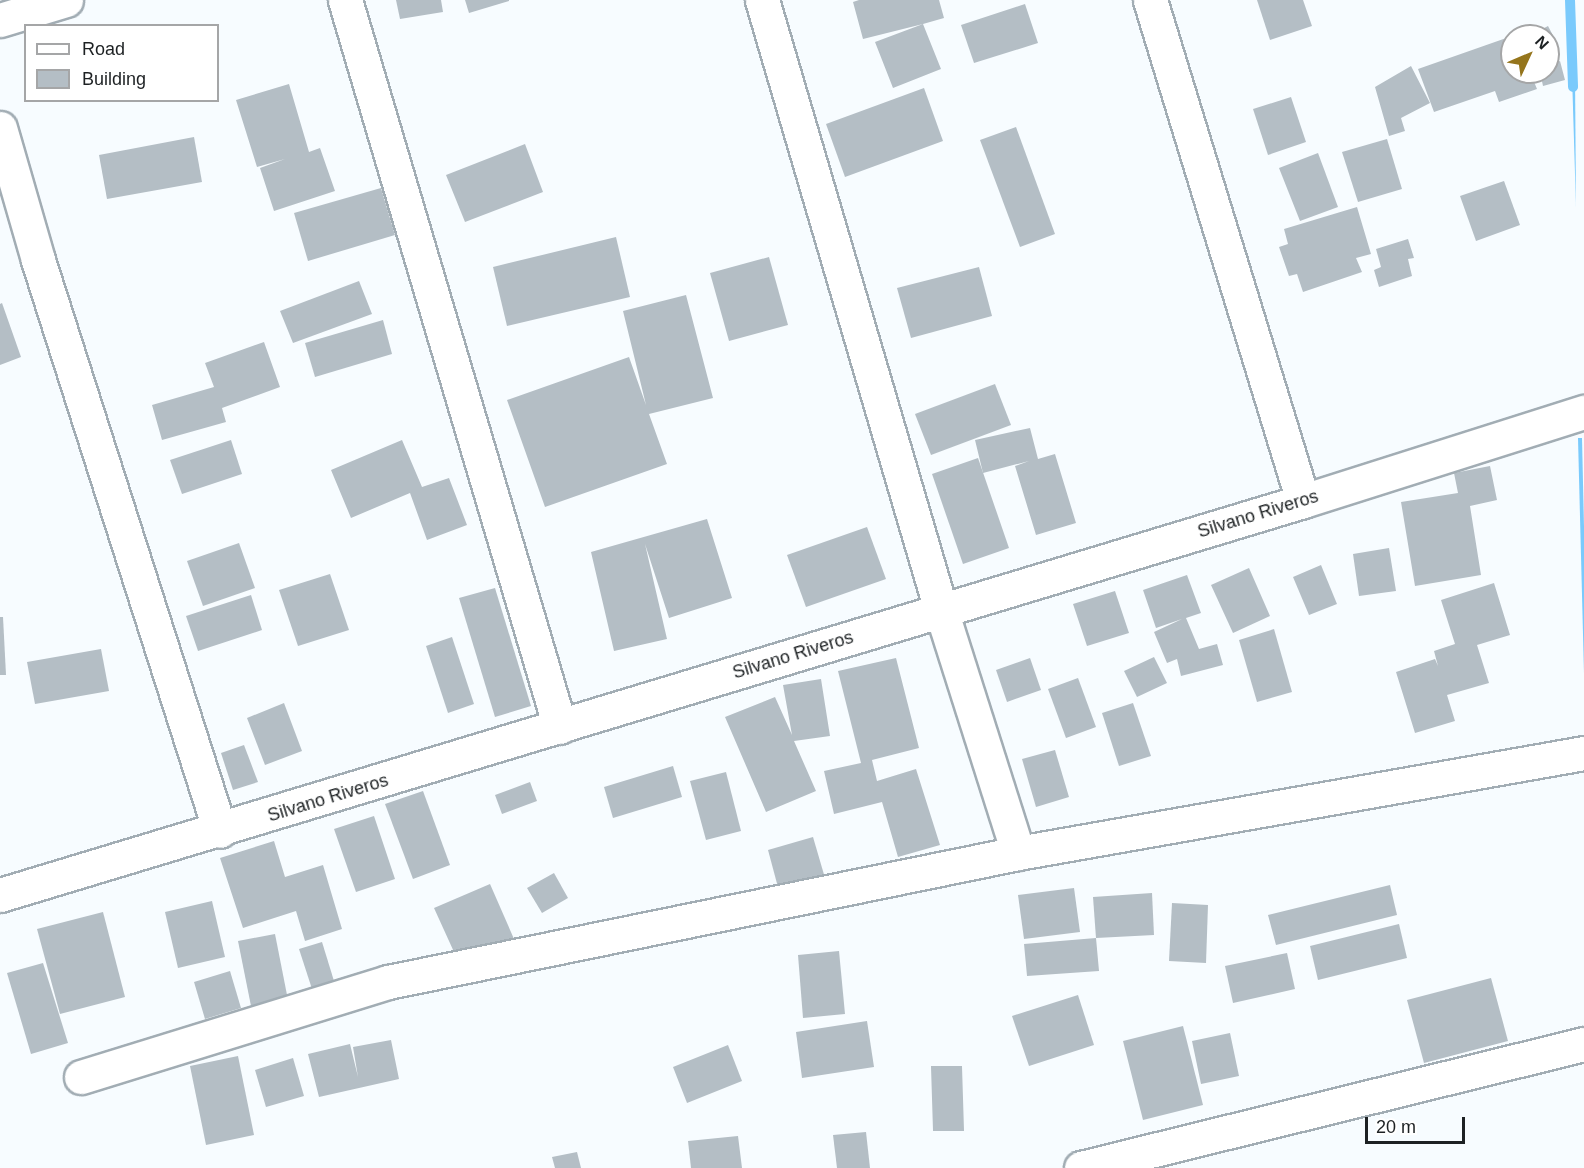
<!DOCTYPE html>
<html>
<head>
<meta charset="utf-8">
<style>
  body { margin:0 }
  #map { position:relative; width:1584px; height:1168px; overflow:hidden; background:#f7fcff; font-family:Arial,sans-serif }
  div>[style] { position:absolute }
  .water>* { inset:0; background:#7acafc }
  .stream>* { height:10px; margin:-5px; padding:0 5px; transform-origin:5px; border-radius:5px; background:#7acafc }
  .building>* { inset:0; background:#b4bec5 }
  .roads { filter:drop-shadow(2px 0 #a2adb4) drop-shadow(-2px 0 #a2adb4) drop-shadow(0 2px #a2adb4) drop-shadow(0 -2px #a2adb4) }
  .street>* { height:33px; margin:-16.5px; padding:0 16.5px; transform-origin:16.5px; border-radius:16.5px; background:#fff }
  span { translate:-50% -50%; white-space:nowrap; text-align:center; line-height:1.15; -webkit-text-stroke:6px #fff; paint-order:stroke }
  .street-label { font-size:18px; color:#1d2123 }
  .legend { position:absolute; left:24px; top:24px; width:195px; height:78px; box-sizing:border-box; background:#fff; border:2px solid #a5a6a7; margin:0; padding:8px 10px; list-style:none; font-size:18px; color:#1d2123 }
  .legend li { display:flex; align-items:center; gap:12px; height:30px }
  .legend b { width:30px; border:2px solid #a5a6a7 }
  .north { position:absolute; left:1500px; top:24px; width:60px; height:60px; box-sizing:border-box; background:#fff; border:2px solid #a5a6a7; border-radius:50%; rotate:46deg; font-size:16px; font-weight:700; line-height:24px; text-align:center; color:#1d2123 }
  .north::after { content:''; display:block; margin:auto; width:21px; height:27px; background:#95751c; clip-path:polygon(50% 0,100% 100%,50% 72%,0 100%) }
  .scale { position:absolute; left:1365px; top:1117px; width:100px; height:27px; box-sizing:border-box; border:3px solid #1d2123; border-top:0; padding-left:8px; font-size:18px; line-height:21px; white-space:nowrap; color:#1d2123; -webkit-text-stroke:4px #fff; paint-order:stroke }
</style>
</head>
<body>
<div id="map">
  <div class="water">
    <div style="clip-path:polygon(1575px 74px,1576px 207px,1572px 75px)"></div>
    <div style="clip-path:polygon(1578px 438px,1582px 438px,1584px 527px,1584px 673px)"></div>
  </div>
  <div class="stream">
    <div style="left:1570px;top:0;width:87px;rotate:88deg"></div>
  </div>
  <div class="building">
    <div style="clip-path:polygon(396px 0,441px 0,443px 12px,400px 19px)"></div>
    <div style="clip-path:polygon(465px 0,509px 0,509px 1px,469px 13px)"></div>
    <div style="clip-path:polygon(859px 0,939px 0,944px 18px,923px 24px,941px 69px,893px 88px,875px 42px,923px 24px,863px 39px,853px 2px)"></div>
    <div style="clip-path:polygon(1257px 0,1303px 0,1312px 26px,1270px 40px)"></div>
    <div style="clip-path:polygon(1025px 4px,1038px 43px,974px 63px,961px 25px)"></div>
    <div style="clip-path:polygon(1548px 26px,1557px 43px,1548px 47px,1548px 36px,1529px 36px)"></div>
    <div style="clip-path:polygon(1512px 36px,1512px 72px,1530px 72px,1537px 89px,1499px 102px,1495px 91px,1434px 112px,1418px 69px)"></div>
    <div style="clip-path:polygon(1560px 61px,1565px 80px,1543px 86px,1540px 72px,1548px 72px,1548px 65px)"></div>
    <div style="clip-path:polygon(1411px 66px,1430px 103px,1401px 118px,1405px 131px,1389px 136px,1375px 87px)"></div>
    <div style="clip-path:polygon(289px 84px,309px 152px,320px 148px,335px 191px,274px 211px,260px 168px,285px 159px,257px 167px,236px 100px)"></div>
    <div style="clip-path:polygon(924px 88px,943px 141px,845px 177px,826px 124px)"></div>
    <div style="clip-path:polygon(1291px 97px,1306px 142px,1268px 155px,1253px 109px)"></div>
    <div style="clip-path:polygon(1016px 127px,1055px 234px,1020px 247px,980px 140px)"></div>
    <div style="clip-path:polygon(194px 137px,202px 182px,107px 199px,99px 155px)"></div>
    <div style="clip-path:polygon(1387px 139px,1402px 189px,1358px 202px,1342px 152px)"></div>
    <div style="clip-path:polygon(525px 144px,543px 192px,465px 222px,446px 175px)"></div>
    <div style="clip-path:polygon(1318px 153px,1338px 207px,1300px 221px,1279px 168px)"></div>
    <div style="clip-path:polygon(1504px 181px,1520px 225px,1476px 241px,1460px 196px)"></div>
    <div style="clip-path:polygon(381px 188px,395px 235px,308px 261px,294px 213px)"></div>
    <div style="clip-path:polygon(1357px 207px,1371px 254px,1356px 258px,1362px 272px,1303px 292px,1297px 274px,1289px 276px,1279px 247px,1288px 244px,1284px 229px)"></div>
    <div style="clip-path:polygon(616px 237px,630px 297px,507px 326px,493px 267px)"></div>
    <div style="clip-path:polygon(1408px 239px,1414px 258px,1408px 259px,1412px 276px,1379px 287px,1374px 270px,1381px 267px,1376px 249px)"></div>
    <div style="clip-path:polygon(769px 257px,788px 325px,729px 341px,710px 273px)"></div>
    <div style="clip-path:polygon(979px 267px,992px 316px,911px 338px,897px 288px)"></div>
    <div style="clip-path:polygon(359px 281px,372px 314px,293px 343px,280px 311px)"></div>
    <div style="clip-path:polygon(686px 295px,713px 398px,649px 414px,667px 464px,545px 507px,507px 400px,629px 357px,646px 405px,623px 311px)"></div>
    <div style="clip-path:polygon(2px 303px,21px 357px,0 365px,0 304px)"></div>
    <div style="clip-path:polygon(383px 320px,392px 354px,315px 377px,305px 343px)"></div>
    <div style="clip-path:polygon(264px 342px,280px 387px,222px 408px,226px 422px,162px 440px,152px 405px,214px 387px,205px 363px)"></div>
    <div style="clip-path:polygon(995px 384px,1011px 425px,931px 455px,915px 414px)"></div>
    <div style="clip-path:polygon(1030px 428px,1038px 459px,1055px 454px,1076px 523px,1036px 535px,1015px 466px,1029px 461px,983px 473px,975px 440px)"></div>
    <div style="clip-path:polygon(231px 440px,242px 474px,182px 494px,170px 460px)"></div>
    <div style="clip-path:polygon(402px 440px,422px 487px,449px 478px,467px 525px,427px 540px,410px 493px,351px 518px,331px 470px)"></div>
    <div style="clip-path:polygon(978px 458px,1009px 548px,963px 564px,932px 474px)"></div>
    <div style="clip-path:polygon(1490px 466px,1497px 500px,1470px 506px,1481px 575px,1415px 586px,1401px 502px,1458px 493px,1454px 473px)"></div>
    <div style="clip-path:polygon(707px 519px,732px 598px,669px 618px,645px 544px,667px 639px,614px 651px,591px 552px)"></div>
    <div style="clip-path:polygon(867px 527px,886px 579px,806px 607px,787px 555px)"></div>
    <div style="clip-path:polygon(239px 543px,255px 588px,203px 606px,187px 561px)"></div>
    <div style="clip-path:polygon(1389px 548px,1396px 591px,1359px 596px,1353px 554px)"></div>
    <div style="clip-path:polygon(1321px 565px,1337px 604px,1309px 615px,1293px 577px)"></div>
    <div style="clip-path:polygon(1249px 568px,1270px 616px,1233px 633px,1211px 585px)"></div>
    <div style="clip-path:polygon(330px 574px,349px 630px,298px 646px,279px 590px)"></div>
    <div style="clip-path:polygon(1187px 575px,1201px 613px,1186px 618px,1199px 649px,1217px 644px,1223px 665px,1181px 676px,1177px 659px,1167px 663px,1154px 632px,1182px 619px,1156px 628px,1143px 590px)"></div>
    <div style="clip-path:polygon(1494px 583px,1510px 635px,1477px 645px,1489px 683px,1447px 695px,1455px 721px,1415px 733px,1396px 672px,1435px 659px,1438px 666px,1434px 651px,1455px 644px,1441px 600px)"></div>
    <div style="clip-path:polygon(495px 588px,531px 706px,495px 717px,459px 598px)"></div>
    <div style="clip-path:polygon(1115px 591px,1129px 633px,1087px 646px,1073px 604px)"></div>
    <div style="clip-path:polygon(251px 595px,262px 630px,198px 651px,186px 616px)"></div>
    <div style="clip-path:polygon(0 617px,3px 617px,6px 675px,0 675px)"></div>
    <div style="clip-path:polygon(1274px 629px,1292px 692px,1257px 702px,1239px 640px)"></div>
    <div style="clip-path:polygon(452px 637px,474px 704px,448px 713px,426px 646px)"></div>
    <div style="clip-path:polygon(101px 649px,109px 691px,35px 704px,27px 662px)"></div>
    <div style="clip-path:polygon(1154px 657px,1167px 683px,1137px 697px,1124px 671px)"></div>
    <div style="clip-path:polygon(896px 658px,919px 748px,872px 760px,877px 781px,916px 769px,940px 845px,898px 857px,882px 802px,834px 814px,824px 771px,861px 763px,838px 671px)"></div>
    <div style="clip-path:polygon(1030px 658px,1041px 690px,1007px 702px,996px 670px)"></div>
    <div style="clip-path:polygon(1078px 678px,1096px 727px,1066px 738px,1048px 689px)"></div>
    <div style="clip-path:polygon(821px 679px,830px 736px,794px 741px,816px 791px,766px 812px,725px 717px,775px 697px,792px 735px,783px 685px)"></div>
    <div style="clip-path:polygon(284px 703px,302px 751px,265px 765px,247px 718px)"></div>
    <div style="clip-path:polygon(1133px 703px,1151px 756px,1119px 766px,1102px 713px)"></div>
    <div style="clip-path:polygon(244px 745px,258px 782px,233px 790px,221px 753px)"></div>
    <div style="clip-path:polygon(1055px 750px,1069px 797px,1036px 807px,1022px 759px)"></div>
    <div style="clip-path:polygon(673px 766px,682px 797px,613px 818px,604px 787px)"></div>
    <div style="clip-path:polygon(726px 772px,741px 831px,706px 840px,690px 781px)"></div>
    <div style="clip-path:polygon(530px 782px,537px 801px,502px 814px,495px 795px)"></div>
    <div style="clip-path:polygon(423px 791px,450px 865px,413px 879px,385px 804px)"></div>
    <div style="clip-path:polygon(374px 816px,395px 879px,356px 892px,334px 829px)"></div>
    <div style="clip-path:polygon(813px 837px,825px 878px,779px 891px,768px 850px)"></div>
    <div style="clip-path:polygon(274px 841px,285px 877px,323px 865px,342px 929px,305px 941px,296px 911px,243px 928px,220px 858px)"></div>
    <div style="clip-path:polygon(554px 873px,568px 898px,542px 913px,527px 888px)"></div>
    <div style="clip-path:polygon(490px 884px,514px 939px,459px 963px,434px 908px)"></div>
    <div style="clip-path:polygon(1390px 885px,1397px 915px,1276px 945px,1268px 915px)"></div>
    <div style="clip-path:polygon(1074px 888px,1080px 932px,1024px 939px,1018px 895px)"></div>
    <div style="clip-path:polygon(1152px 893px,1154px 935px,1096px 938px,1093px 897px)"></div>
    <div style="clip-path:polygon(212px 901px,225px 957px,178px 968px,165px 912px)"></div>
    <div style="clip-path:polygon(1172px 903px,1208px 905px,1206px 963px,1169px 961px)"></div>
    <div style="clip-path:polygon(103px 912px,125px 997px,60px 1014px,37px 929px)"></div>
    <div style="clip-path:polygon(1399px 924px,1407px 958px,1318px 980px,1310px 946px)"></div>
    <div style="clip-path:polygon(275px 934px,288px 1000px,251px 1006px,238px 941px)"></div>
    <div style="clip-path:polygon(1096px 938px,1099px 971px,1027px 976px,1024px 944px)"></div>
    <div style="clip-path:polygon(322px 942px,334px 981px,312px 989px,299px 949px)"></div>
    <div style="clip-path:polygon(839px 951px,845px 1014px,803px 1018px,798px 955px)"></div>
    <div style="clip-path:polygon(1287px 953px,1295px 989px,1233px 1003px,1225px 966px)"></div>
    <div style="clip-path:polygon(43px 963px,68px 1043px,31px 1054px,7px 973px)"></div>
    <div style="clip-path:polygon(230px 971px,241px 1008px,205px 1019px,194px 982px)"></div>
    <div style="clip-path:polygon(1491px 978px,1508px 1041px,1424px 1063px,1407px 1000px)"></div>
    <div style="clip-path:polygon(1078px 995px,1094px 1045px,1029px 1066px,1012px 1016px)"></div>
    <div style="clip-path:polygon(867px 1021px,874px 1067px,802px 1078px,796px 1032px)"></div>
    <div style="clip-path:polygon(1183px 1026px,1203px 1105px,1143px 1120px,1123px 1041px)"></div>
    <div style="clip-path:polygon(1230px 1033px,1239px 1076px,1201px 1084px,1192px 1041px)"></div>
    <div style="clip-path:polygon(391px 1040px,399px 1079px,319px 1097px,308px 1054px,350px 1044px,358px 1077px,353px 1047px)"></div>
    <div style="clip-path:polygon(728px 1045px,742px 1081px,687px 1103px,673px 1067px)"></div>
    <div style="clip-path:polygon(238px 1056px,254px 1135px,206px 1145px,190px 1066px)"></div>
    <div style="clip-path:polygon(293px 1058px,304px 1096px,266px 1107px,255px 1070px)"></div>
    <div style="clip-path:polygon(931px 1066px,962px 1066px,964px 1131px,933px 1131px)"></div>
    <div style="clip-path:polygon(866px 1132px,870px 1168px,837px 1168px,833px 1135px)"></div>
    <div style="clip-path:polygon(738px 1136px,742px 1168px,691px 1168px,688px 1141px)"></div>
    <div style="clip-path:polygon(577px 1152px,581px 1168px,555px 1168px,552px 1157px)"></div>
  </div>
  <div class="roads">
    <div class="street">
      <div style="left:345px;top:0;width:758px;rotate:73.53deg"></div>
      <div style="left:762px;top:0;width:636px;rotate:73.65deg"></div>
      <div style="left:941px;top:610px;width:255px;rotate:72.4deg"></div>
      <div style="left:1150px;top:0;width:524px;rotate:73.02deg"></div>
      <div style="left:0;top:20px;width:69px;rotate:-16.9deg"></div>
      <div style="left:0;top:128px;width:137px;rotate:73.9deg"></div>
      <div style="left:38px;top:260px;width:599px;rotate:72.32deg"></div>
      <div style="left:0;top:895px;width:1361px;rotate:-16.82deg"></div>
      <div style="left:1303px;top:501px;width:295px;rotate:-17.6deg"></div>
      <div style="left:81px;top:1077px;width:321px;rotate:-17.2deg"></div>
      <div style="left:388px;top:982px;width:643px;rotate:-11.57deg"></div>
      <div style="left:1018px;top:853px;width:575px;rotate:-10.02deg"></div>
      <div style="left:1081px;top:1168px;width:518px;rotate:-13.85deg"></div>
    </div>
  </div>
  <div class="street-label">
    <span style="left:1258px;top:514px;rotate:-17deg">Silvano Riveros</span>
    <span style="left:793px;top:655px;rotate:-17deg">Silvano Riveros</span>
    <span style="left:328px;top:798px;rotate:-17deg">Silvano Riveros</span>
  </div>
  <ul class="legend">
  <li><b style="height:8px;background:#fff"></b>Road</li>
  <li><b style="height:16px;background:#b4bec5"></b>Building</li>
  </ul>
  <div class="north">N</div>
  <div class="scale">20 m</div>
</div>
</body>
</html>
